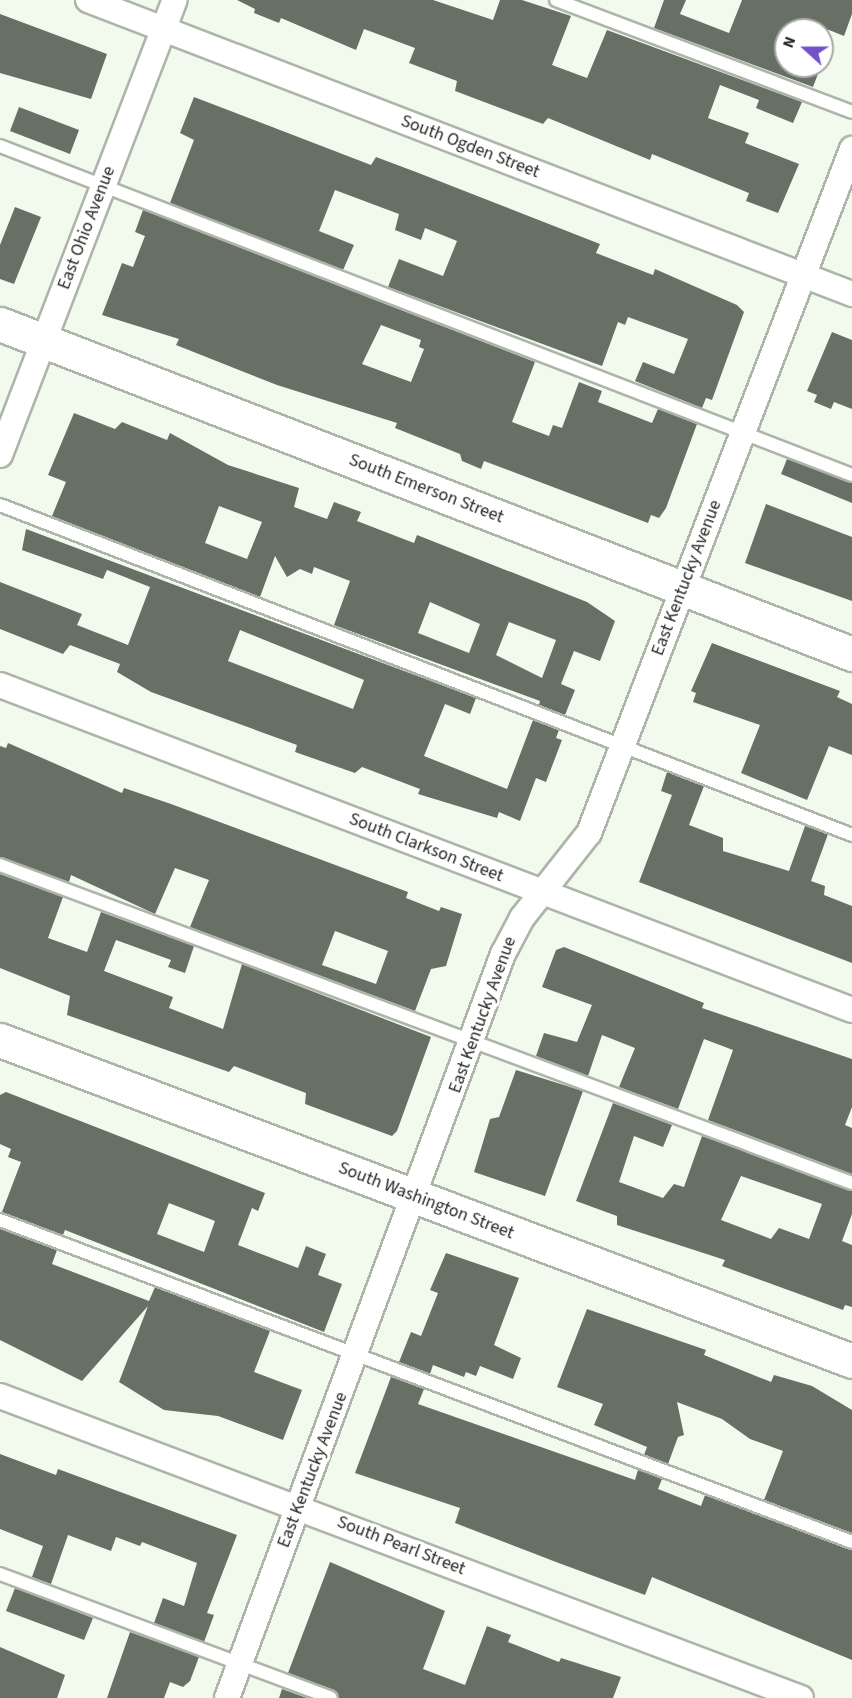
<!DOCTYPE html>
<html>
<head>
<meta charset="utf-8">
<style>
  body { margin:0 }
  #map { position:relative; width:852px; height:1698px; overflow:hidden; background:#f1faed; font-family:"Source Sans 3",sans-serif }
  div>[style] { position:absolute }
  .building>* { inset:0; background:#687065 }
  .roads { filter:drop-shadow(2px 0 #adb5a9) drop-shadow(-2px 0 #adb5a9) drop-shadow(0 2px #adb5a9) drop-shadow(0 -2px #adb5a9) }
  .lane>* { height:12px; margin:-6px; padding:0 6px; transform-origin:6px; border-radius:6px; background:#fff }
  .street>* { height:24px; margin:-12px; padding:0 12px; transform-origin:12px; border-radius:12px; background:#fff }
  .secondary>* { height:33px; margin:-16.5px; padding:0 16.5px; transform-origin:16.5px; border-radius:16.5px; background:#fff }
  span { translate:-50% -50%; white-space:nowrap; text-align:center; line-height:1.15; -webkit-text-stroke:6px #fff; paint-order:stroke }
  .street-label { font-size:18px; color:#272a25 }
  .north { position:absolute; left:774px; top:18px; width:60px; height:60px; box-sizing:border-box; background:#fff; border:2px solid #a9aaa8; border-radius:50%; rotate:291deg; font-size:16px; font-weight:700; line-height:24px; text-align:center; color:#272a25 }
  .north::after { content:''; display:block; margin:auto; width:21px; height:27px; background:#7450c9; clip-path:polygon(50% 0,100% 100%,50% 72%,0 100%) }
</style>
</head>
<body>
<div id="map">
  <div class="building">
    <div style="clip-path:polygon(237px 0,433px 0,493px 20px,500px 0,522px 0,571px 16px,552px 65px,587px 78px,607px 30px,802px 102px,793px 123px,756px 108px,759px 100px,720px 85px,708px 118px,749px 133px,745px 143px,799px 164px,778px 213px,746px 201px,749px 193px,652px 154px,650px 160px,548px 118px,543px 124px,455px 91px,457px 81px,409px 63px,415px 48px,364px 29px,356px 50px,281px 18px,279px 23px,254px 13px,255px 9px)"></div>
    <div style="clip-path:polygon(664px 0,686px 0,680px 14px,729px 33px,742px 0,852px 0,852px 14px,844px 36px,829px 30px,786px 30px,786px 66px,821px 66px,813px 87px,654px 28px)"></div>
    <div style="clip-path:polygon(0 14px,107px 54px,91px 99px,0 73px)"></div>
    <div style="clip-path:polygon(194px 97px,371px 165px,376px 157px,416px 172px,600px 244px,596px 253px,653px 275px,655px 269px,737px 305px,744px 312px,712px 400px,706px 398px,702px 408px,635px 381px,643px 362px,674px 374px,688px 339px,628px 317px,625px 325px,618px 322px,602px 366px,388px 287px,399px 259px,443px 276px,457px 241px,425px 228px,421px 240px,395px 230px,399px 214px,335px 190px,319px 231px,354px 245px,343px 270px,170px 203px,194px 140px,180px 133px)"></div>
    <div style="clip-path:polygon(19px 107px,79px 130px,70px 154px,10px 131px)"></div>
    <div style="clip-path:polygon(15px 207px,41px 217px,14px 284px,0 279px,0 245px)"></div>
    <div style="clip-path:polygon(evenodd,143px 210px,535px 362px,512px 422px,549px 436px,553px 425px,562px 428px,579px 382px,602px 391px,598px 402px,652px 423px,658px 409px,697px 424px,666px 508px,659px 518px,651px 515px,648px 523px,484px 461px,481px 469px,462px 461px,460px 454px,395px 428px,397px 423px,277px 385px,176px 345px,179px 339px,102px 315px,122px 263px,133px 267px,145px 236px,135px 232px,143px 210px,381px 325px,421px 340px,419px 347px,424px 349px,411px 382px,362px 364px,381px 325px)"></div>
    <div style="clip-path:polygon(832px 332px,852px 340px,852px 409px,834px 402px,831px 409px,814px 402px,817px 395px,807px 391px)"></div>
    <div style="clip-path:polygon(evenodd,74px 413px,115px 429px,122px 422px,167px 440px,170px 433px,228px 465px,299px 488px,294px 507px,327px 519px,334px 502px,361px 512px,357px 521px,414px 543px,417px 535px,587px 602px,615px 621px,600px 661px,574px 651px,561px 684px,575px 690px,565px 715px,539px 705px,540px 701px,334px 625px,350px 581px,314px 567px,312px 574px,300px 569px,287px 577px,275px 556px,260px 597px,52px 516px,66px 482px,48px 475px,74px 413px,219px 506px,262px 522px,247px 559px,205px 543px,219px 506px,74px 413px,430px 602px,480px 624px,469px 653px,418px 633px,430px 602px,74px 413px,509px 622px,556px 640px,542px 678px,496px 655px,509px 622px)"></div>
    <div style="clip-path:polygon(787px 459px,852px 483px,852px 503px,781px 474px)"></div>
    <div style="clip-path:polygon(766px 504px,852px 537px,852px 601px,745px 563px)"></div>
    <div style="clip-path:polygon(evenodd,26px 529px,476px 698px,470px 714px,445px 704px,424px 756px,507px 789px,533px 720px,559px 730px,556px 738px,562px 740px,546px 782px,536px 778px,520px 821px,499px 812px,497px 818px,418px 794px,420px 789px,362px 767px,355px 773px,295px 752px,297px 745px,151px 692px,117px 672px,120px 664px,70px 645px,63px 654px,0 629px,0 582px,82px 614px,77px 625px,128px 645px,150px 587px,107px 570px,103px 579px,22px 550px,26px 529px,240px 630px,364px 680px,353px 709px,228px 661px,240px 630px)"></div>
    <div style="clip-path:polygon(712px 643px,840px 691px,837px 697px,852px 704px,852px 755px,829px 746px,807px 800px,741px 773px,760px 725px,693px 702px,696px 693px,691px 691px)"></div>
    <div style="clip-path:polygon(evenodd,8px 743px,122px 793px,124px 788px,171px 804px,408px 892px,406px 898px,439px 911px,441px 907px,462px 914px,446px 966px,431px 969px,415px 1011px,190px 927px,209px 880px,175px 868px,155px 914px,71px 875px,69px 882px,0 857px,0 746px,6px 748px,8px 743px,335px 931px,388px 951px,376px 984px,322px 965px,335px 931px)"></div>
    <div style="clip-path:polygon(667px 772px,704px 786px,689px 825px,723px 838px,723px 851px,789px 871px,805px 826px,828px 834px,811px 881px,825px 886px,824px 895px,852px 906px,852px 963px,639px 882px,672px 795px,661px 791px)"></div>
    <div style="clip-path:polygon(0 874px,63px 897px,48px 938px,87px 952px,101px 912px,194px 946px,185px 973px,168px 967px,171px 960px,116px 940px,104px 971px,173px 997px,169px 1008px,223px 1029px,242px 964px,431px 1037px,397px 1131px,392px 1136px,305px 1104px,306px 1093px,234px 1066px,229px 1072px,67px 1015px,70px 996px,0 968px)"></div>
    <div style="clip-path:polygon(564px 947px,704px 1003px,702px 1008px,852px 1059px,852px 1107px,845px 1125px,852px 1128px,852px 1174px,708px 1120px,733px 1050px,704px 1039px,678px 1109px,619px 1087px,635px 1048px,602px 1035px,588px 1076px,536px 1056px,544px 1033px,577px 1042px,592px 1005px,542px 987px,556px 950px)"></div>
    <div style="clip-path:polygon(516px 1070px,583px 1091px,545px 1196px,474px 1172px,490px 1119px,499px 1117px)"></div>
    <div style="clip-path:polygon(evenodd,6px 1092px,265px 1193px,258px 1211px,252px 1208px,238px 1245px,298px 1268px,306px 1246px,326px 1254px,318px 1275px,342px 1284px,324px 1332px,65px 1230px,63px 1235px,2px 1212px,21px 1162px,8px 1157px,11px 1149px,0 1144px,0 1095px,6px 1092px,169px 1203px,215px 1221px,204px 1252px,157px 1234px,169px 1203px)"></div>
    <div style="clip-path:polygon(evenodd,613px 1103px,672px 1125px,663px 1147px,634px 1136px,619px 1182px,663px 1198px,674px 1184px,684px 1187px,702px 1136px,852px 1191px,852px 1214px,842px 1241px,852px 1245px,852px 1307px,845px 1305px,843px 1310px,722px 1266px,725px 1260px,617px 1225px,617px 1216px,576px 1201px,613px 1103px,741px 1176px,822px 1204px,809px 1239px,779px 1228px,771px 1239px,721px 1220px,741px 1176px)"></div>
    <div style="clip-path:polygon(0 1229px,57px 1250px,52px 1264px,149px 1301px,155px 1287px,270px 1331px,254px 1372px,302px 1390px,283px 1440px,218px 1416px,164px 1410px,119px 1382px,148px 1306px,82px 1381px,0 1340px)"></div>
    <div style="clip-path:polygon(446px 1253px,519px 1278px,494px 1345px,521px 1358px,513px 1379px,480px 1366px,476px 1376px,466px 1372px,464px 1377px,433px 1365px,430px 1374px,399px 1362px,411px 1332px,421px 1336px,438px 1293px,430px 1290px)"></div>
    <div style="clip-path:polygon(587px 1309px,706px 1350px,704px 1355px,771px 1382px,774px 1375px,812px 1386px,852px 1410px,852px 1533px,764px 1500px,783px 1451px,750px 1439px,722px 1419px,677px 1402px,684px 1435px,678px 1437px,668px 1464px,644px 1455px,647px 1447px,594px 1425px,603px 1404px,557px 1387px)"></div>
    <div style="clip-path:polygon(391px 1377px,424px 1389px,418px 1404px,635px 1480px,638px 1470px,662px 1479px,658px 1489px,701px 1506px,705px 1495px,852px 1550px,852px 1660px,652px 1577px,645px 1595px,556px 1562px,455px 1523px,460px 1508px,355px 1473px)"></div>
    <div style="clip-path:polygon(0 1454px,56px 1475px,58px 1469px,237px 1535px,207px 1613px,214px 1615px,204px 1642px,154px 1623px,163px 1598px,184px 1606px,197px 1563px,142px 1542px,140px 1546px,116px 1537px,111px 1551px,68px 1535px,51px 1584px,32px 1577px,43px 1546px,0 1529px)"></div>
    <div style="clip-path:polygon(330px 1562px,445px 1611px,423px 1669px,465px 1685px,487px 1626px,511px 1635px,508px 1642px,559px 1662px,561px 1658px,621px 1677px,613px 1698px,339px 1698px,334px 1690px,288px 1673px)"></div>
    <div style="clip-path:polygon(15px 1588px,93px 1618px,84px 1640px,6px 1611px)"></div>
    <div style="clip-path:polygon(130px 1632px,199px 1657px,190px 1681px,183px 1687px,170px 1682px,164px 1698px,107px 1698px)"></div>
    <div style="clip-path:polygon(0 1647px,65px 1675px,57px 1698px,0 1698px)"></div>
    <div style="clip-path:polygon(282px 1689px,307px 1698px,279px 1698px)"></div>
  </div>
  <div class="roads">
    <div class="lane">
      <div style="left:556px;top:0;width:316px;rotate:20.7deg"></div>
      <div style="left:0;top:146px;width:913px;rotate:21.11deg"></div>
      <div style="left:0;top:505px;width:914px;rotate:21.17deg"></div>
      <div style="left:0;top:865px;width:909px;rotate:20.47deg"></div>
      <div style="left:0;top:1220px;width:911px;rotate:20.7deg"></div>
      <div style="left:0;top:1574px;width:353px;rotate:20.5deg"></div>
    </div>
    <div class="street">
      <div style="left:88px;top:0;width:819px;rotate:21.05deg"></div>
      <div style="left:0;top:455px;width:487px;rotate:-69deg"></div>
      <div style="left:0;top:685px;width:912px;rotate:20.88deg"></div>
      <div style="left:0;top:1396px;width:856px;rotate:20.66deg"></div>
      <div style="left:227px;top:1698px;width:794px;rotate:-69.65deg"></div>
      <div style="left:503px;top:954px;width:41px;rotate:-62.2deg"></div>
      <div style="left:522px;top:918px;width:108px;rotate:-51.8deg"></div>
      <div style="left:589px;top:833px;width:733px;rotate:-68.97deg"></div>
    </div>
    <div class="secondary">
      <div style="left:0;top:324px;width:914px;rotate:21.17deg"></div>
      <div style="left:0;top:1040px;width:910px;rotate:20.64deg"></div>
    </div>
  </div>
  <div class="street-label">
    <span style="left:470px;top:147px;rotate:21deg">South Ogden Street</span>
    <span style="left:87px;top:228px;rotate:-69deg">East Ohio Avenue</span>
    <span style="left:426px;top:489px;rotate:21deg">South Emerson Street</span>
    <span style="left:687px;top:578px;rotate:-69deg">East Kentucky Avenue</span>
    <span style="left:426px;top:848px;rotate:21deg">South Clarkson Street</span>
    <span style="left:483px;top:1015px;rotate:-70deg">East Kentucky Avenue</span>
    <span style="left:426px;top:1201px;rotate:21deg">South Washington Street</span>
    <span style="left:313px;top:1470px;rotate:-69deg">East Kentucky Avenue</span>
    <span style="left:401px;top:1546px;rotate:21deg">South Pearl Street</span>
  </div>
  <div class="north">N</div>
</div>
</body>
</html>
